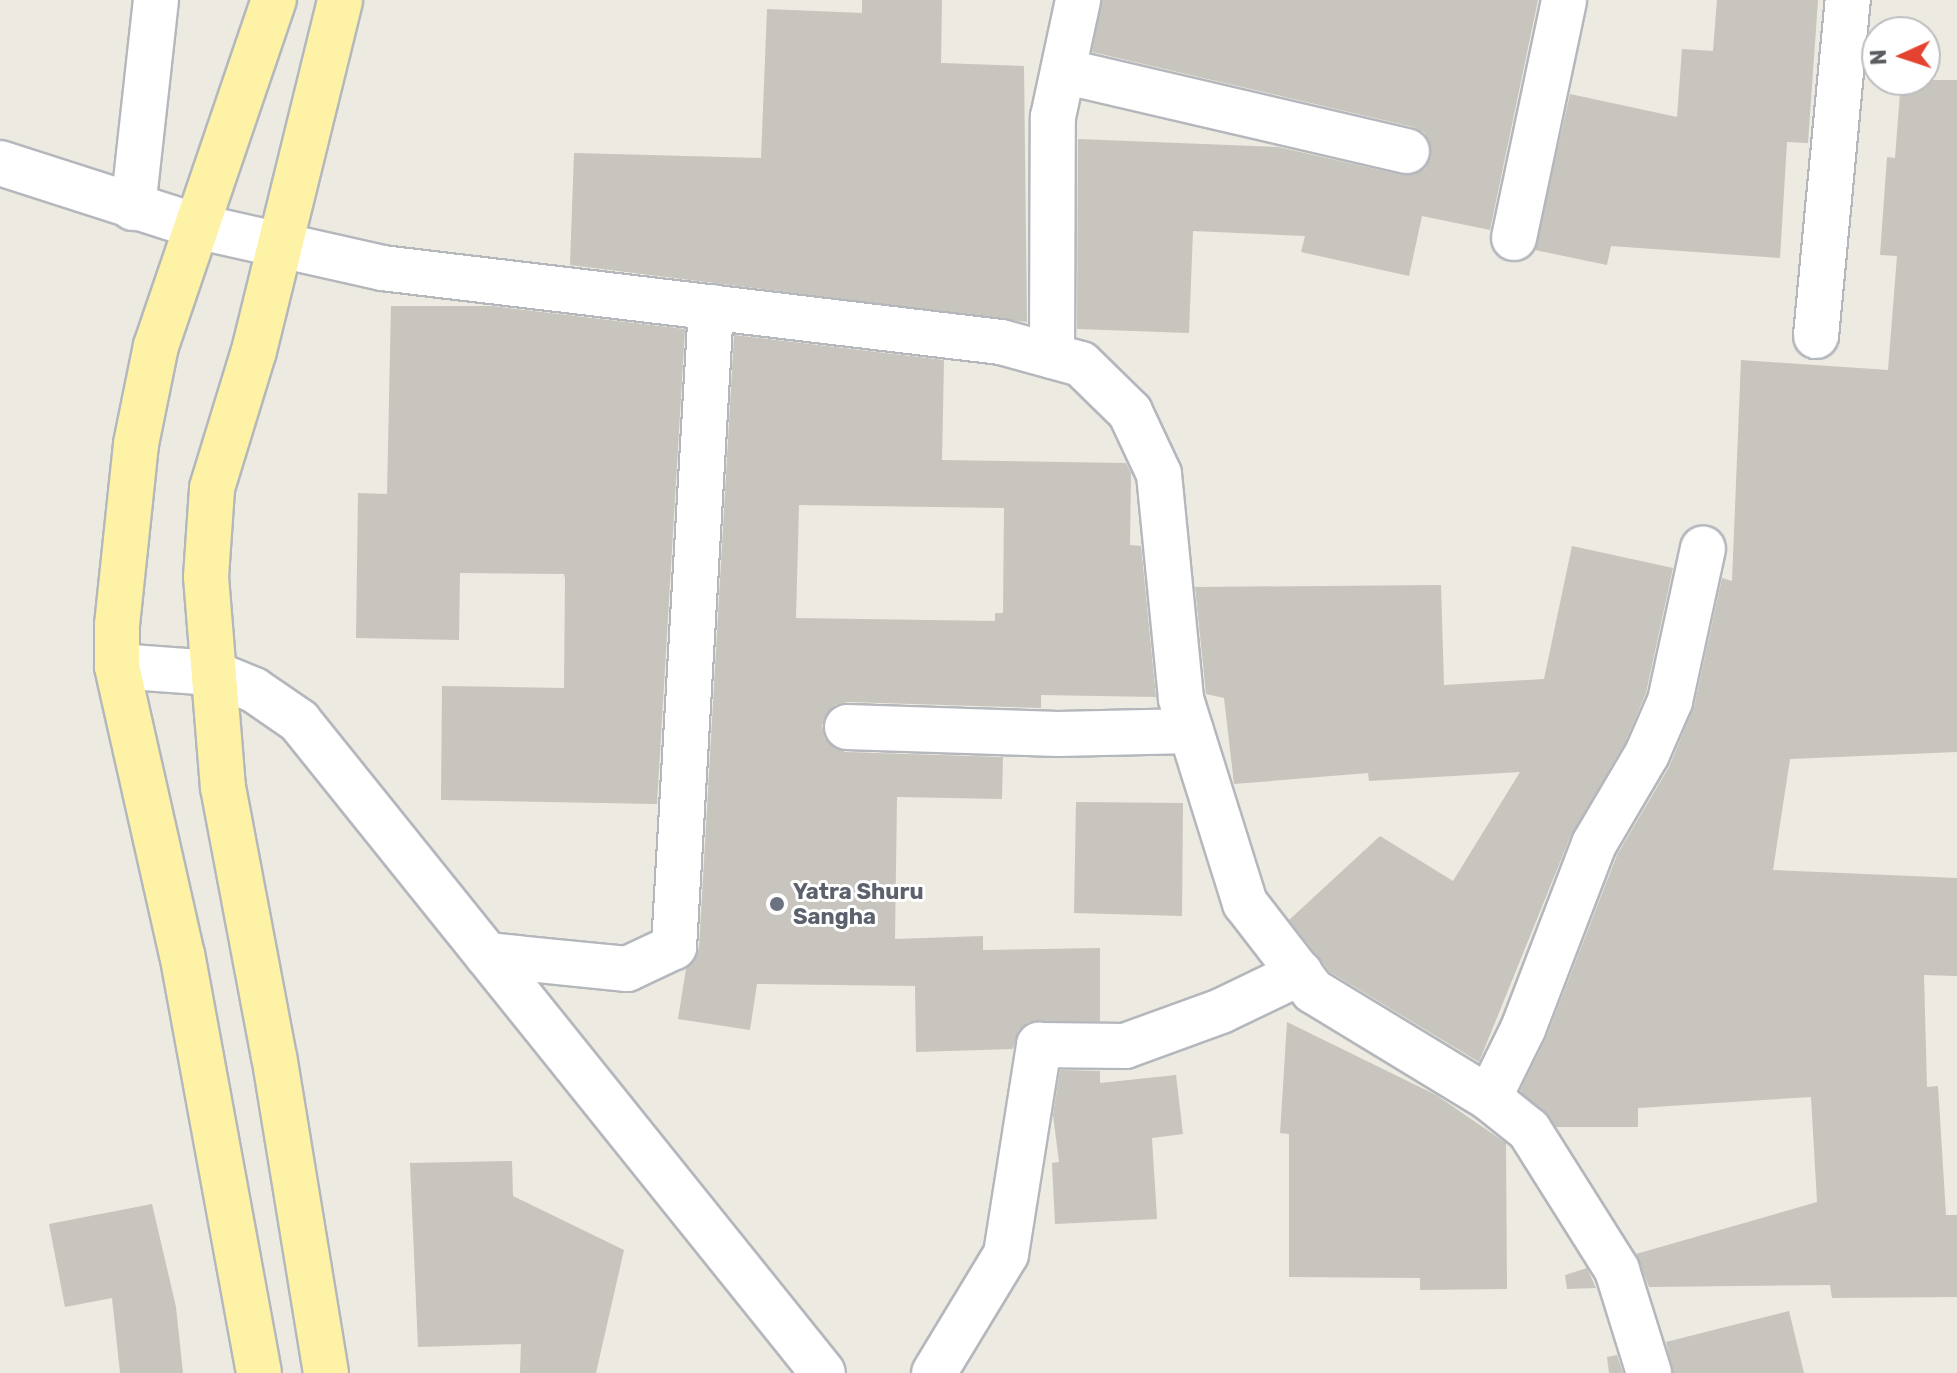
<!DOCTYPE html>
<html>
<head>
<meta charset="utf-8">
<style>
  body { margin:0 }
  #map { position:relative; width:1957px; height:1373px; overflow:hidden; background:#eceae1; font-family:Rubik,sans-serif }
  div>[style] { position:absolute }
  .building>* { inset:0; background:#c8c4be }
  .roads { filter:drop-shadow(2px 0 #b4b7bc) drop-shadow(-2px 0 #b4b7bc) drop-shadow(0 2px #b4b7bc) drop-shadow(0 -2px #b4b7bc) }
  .minor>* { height:44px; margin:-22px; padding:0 22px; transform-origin:22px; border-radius:22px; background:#fff }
  .major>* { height:44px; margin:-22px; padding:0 22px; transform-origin:22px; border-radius:22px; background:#fdf2a6 }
  .dots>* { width:22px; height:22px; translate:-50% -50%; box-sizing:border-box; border:4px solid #fff; border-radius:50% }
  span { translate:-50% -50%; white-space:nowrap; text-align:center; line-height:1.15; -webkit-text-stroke:6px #fff; paint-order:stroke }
  .worship-label { font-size:22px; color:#5b616d; font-weight:700 }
  .left { translate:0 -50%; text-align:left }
  .north { position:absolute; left:1861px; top:16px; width:80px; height:80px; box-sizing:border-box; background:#fff; border:2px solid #bdbec0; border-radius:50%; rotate:267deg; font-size:22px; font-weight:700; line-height:32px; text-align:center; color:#5a5d62 }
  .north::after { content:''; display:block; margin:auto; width:28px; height:36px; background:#e4442f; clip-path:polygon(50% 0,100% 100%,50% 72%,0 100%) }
</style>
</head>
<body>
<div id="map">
  <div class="building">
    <div style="clip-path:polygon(862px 0,942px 0,941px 63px,1024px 66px,1027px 322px,570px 265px,574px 153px,761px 158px,767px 9px,862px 13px)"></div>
    <div style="clip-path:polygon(1102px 0,1538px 0,1490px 230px,1422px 216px,1409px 276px,1301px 252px,1305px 236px,1193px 231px,1189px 333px,1077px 329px,1078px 139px,1278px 147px,1402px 175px,1425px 169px,1431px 156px,1425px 133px,1413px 127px,1092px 52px)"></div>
    <div style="clip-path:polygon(1717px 0,1818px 0,1808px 143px,1787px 142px,1780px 258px,1611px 246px,1607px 265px,1535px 250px,1570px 94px,1677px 117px,1682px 49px,1713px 51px)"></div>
    <div style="clip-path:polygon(1901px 80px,1957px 80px,1957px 752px,1790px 759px,1773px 870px,1957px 878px,1957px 976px,1924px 975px,1927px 1087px,1938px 1086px,1946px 1215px,1957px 1215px,1957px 1297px,1832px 1298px,1830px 1285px,1649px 1287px,1636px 1254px,1817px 1202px,1811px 1097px,1638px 1108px,1638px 1127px,1556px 1127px,1520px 1091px,1546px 1038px,1617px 855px,1669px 767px,1694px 707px,1722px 578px,1732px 581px,1741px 360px,1888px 370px,1897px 256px,1880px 255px,1887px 157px,1895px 158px)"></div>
    <div style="clip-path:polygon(391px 306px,492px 306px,685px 329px,657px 804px,441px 800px,442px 686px,564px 688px,565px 579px,564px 574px,460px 573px,459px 640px,356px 638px,358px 493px,387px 494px)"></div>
    <div style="clip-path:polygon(evenodd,734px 335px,944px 360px,942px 460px,1126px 463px,1131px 473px,1130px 545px,1141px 546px,1156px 697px,1041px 695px,1041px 708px,848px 702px,835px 705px,822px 725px,825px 739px,845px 752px,1003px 757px,1002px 799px,897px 797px,895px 939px,983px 936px,983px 950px,1100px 948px,1100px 1021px,1028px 1022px,1018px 1031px,1013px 1049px,916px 1052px,915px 986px,757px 984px,750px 1030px,678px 1019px,686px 969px,699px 948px,734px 335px,799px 505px,1004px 508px,1003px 613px,995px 613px,995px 621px,796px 618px,799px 505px)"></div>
    <div style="clip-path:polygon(1572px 546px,1673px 568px,1646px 693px,1625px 743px,1571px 835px,1479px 1062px,1330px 972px,1289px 920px,1380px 836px,1453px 881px,1520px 772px,1369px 781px,1368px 773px,1234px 784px,1224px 698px,1206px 694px,1195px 587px,1441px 585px,1444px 685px,1544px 679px)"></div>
    <div style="clip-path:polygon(1076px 802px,1183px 803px,1182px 916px,1074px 913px)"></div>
    <div style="clip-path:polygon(1287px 1022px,1436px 1095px,1506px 1143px,1507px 1289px,1420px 1290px,1420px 1278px,1289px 1277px,1289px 1134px,1280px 1133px)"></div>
    <div style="clip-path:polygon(1060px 1070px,1100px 1071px,1100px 1083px,1176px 1075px,1183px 1134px,1152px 1138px,1157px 1219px,1055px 1224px,1052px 1163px,1059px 1162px,1053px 1115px)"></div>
    <div style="clip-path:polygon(512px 1161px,513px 1196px,624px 1250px,596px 1373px,520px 1373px,521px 1344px,418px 1347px,410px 1163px)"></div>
    <div style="clip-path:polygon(152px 1204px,176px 1307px,183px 1373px,120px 1373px,112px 1298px,65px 1307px,49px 1224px)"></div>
    <div style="clip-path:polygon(1587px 1268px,1596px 1288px,1567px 1289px,1565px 1275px)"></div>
    <div style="clip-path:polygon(1789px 1311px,1804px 1373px,1673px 1373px,1666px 1342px)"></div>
    <div style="clip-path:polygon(1617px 1355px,1623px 1373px,1609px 1373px,1607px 1357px)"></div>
  </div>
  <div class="roads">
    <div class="minor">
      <div style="left:1067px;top:72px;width:349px;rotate:13.1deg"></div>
      <div style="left:0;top:163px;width:206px;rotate:17.8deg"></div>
      <div style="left:196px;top:226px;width:191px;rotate:12.7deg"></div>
      <div style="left:382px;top:268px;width:623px;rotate:6.82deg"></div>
      <div style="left:1001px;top:342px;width:83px;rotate:15.4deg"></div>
      <div style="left:1081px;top:364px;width:69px;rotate:44.4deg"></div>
      <div style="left:1130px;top:412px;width:68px;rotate:64.9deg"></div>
      <div style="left:1159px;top:474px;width:226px;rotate:84.4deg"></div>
      <div style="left:1181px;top:699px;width:214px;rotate:72.6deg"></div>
      <div style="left:1245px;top:903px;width:111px;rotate:52.3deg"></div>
      <div style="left:1313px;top:991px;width:206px;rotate:31.3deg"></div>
      <div style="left:1489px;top:1098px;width:51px;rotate:38.7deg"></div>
      <div style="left:1529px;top:1130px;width:165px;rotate:57.8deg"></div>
      <div style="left:1617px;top:1270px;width:108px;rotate:72.7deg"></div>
      <div style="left:133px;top:208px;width:209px;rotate:-83.7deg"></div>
      <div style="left:1514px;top:238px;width:243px;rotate:-78.1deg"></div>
      <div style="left:1816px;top:336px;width:338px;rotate:-84.6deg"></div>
      <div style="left:1052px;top:356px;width:239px;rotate:-89.8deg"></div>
      <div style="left:1053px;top:117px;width:120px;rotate:-77.9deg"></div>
      <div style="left:117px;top:666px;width:96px;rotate:4.2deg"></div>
      <div style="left:213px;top:673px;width:44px;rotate:22.5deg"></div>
      <div style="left:254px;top:690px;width:55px;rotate:34.6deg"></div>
      <div style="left:299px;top:721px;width:836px;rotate:51.21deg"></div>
      <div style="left:847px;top:727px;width:211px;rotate:1.9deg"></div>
      <div style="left:1058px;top:734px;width:133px;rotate:-1.3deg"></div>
      <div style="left:487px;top:955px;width:141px;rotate:5.7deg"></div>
      <div style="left:627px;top:969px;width:52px;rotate:-25.1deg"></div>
      <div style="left:674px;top:947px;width:641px;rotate:-86.69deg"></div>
      <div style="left:1489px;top:1098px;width:77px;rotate:-63.8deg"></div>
      <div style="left:1523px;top:1029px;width:198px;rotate:-69deg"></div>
      <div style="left:1594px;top:844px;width:104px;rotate:-59.5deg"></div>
      <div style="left:1647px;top:754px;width:58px;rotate:-66.5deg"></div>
      <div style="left:1670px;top:701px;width:156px;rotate:-77.8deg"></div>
      <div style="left:934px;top:1373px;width:139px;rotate:-58.8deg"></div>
      <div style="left:1006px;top:1254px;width:212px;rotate:-81deg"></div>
      <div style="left:1039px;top:1045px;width:86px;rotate:0.7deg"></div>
      <div style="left:1125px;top:1046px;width:102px;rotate:-20deg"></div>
      <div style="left:1221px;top:1011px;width:88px;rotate:-25.7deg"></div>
    </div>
    <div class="major">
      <div style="left:259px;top:1373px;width:425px;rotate:-100.4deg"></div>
      <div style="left:182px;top:955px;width:296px;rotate:-102.7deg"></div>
      <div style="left:117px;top:666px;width:41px;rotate:-90deg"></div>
      <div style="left:117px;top:625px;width:182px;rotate:-84deg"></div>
      <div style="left:136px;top:444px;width:100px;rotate:-78.5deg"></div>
      <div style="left:156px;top:346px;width:366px;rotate:-71.2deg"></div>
      <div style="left:326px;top:1373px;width:320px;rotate:-99.3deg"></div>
      <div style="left:274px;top:1057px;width:274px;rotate:-100.7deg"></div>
      <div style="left:223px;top:788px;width:212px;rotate:-94.6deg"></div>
      <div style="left:206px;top:577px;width:89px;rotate:-86.1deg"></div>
      <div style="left:212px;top:488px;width:143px;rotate:-73deg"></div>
      <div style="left:254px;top:351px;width:361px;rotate:-76.2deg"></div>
    </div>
  </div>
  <div class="dots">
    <div style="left:777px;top:904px;background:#6b7280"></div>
  </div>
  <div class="worship-label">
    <span class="left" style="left:793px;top:904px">Yatra Shuru<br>Sangha</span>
  </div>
  <div class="north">N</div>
</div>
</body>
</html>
